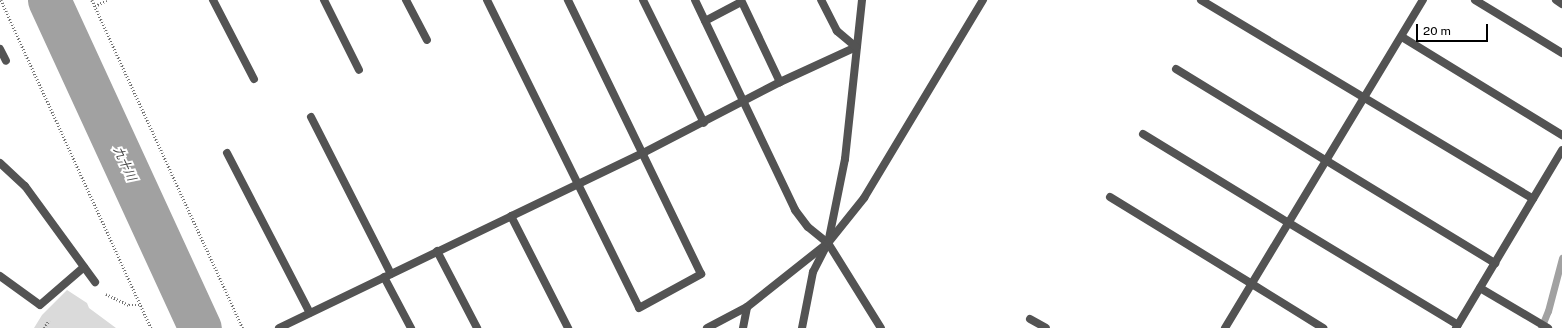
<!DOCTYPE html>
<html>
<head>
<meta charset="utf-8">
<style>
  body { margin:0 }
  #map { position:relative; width:1562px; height:328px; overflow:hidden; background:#fff; font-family:"Public Sans","Noto Sans JP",sans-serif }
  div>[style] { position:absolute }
  .green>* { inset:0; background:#dadada }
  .stream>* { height:7px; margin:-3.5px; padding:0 3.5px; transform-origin:3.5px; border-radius:3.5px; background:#a1a1a1 }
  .river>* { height:43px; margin:-21.5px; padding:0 21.5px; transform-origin:21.5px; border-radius:21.5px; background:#a1a1a1 }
  .path>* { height:2.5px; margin-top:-1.25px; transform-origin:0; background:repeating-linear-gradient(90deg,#757575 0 1px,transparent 0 3px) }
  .service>* { height:8px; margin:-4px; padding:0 4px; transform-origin:4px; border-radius:4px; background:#535353 }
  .minor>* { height:8px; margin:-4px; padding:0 4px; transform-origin:4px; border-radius:4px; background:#535353 }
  span { translate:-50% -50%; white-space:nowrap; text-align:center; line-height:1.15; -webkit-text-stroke:4px #fff; paint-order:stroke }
  .water-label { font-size:12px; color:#424242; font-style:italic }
  .scale { position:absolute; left:1416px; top:24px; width:72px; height:18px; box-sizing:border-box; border:2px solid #000; border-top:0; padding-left:5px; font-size:12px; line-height:14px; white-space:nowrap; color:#000; -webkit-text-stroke:3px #fff; paint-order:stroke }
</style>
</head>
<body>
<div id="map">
  <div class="green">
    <div style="clip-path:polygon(67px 290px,87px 303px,89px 308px,116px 328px,34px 328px,42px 315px)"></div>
  </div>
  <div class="stream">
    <div style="left:1541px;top:328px;width:18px;rotate:-68deg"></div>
    <div style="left:1548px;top:311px;width:55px;rotate:-75.2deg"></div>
  </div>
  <div class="river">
    <div style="left:49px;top:0;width:361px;rotate:65.3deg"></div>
  </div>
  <div class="path">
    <div style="left:1px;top:0;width:361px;rotate:65.4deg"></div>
    <div style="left:92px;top:0;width:361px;rotate:65.3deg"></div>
    <div style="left:95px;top:6px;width:13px;rotate:-27deg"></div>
    <div style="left:106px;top:294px;width:25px;rotate:26deg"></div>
    <div style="left:129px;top:305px;width:12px"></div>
    <div style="left:44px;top:328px;width:9px;rotate:-58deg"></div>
  </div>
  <div class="service">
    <div style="left:213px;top:0;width:89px;rotate:62.6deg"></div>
    <div style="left:324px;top:0;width:78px;rotate:63.4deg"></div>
    <div style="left:406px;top:0;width:45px;rotate:62.3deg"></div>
    <div style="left:643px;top:0;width:137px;rotate:63.6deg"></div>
    <div style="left:741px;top:0;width:91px;rotate:64.6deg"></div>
    <div style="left:705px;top:21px;width:41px;rotate:-27.8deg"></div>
    <div style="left:0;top:49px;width:13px;rotate:63deg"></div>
    <div style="left:1176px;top:69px;width:177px;rotate:31.4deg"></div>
    <div style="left:311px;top:117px;width:176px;rotate:63deg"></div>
    <div style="left:1143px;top:134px;width:171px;rotate:31.4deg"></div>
    <div style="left:227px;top:153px;width:180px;rotate:62.6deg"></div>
    <div style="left:1110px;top:197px;width:167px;rotate:31.5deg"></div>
    <div style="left:1030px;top:319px;width:18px;rotate:29deg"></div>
  </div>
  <div class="minor">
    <div style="left:487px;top:0;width:343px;rotate:63.7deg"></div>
    <div style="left:639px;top:308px;width:71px;rotate:-28.7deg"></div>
    <div style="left:701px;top:274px;width:305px;rotate:-115.9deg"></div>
    <div style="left:695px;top:0;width:233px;rotate:64.5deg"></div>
    <div style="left:795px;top:210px;width:21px;rotate:53deg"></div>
    <div style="left:808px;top:227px;width:26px;rotate:39deg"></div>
    <div style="left:862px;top:0;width:160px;rotate:96.1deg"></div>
    <div style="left:845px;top:159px;width:86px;rotate:101.4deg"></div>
    <div style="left:828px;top:243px;width:100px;rotate:58.1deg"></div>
    <div style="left:1201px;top:0;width:387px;rotate:30.9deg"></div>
    <div style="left:1475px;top:0;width:102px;rotate:31.3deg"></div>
    <div style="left:1556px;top:0;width:7px;rotate:34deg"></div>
    <div style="left:1402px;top:37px;width:188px;rotate:31.5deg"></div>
    <div style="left:1327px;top:161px;width:197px;rotate:31.3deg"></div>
    <div style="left:0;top:163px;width:34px;rotate:43deg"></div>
    <div style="left:25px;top:186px;width:119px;rotate:53.9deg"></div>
    <div style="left:511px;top:216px;width:126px;rotate:63deg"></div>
    <div style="left:1289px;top:223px;width:197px;rotate:31.1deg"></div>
    <div style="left:437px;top:251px;width:87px;rotate:62.5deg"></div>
    <div style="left:0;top:276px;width:49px;rotate:35.9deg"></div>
    <div style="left:40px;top:305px;width:58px;rotate:-40.8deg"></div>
    <div style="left:384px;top:277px;width:58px;rotate:62.1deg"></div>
    <div style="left:1252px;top:284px;width:84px;rotate:31.8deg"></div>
    <div style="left:1480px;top:288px;width:79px;rotate:30.5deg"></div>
    <div style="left:279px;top:328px;width:404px;rotate:-25.7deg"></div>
    <div style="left:643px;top:153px;width:154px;rotate:-27.4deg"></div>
    <div style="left:780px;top:82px;width:84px;rotate:-24.7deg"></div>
    <div style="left:856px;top:47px;width:25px;rotate:-140deg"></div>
    <div style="left:837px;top:31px;width:35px;rotate:-117deg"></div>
    <div style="left:707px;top:328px;width:45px;rotate:-27.7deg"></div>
    <div style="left:747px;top:307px;width:98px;rotate:-38.4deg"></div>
    <div style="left:743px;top:328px;width:21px;rotate:-79deg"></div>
    <div style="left:802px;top:328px;width:57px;rotate:-78.9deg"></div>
    <div style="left:813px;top:272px;width:33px;rotate:-63deg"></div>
    <div style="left:828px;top:243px;width:58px;rotate:-51.3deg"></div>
    <div style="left:864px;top:198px;width:231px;rotate:-59deg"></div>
    <div style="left:1225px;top:328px;width:383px;rotate:-58.9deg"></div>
    <div style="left:1456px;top:328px;width:207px;rotate:-59.2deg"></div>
  </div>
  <div class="water-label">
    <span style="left:124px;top:164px;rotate:65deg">九十川</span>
  </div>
  <div class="scale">20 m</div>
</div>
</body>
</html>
